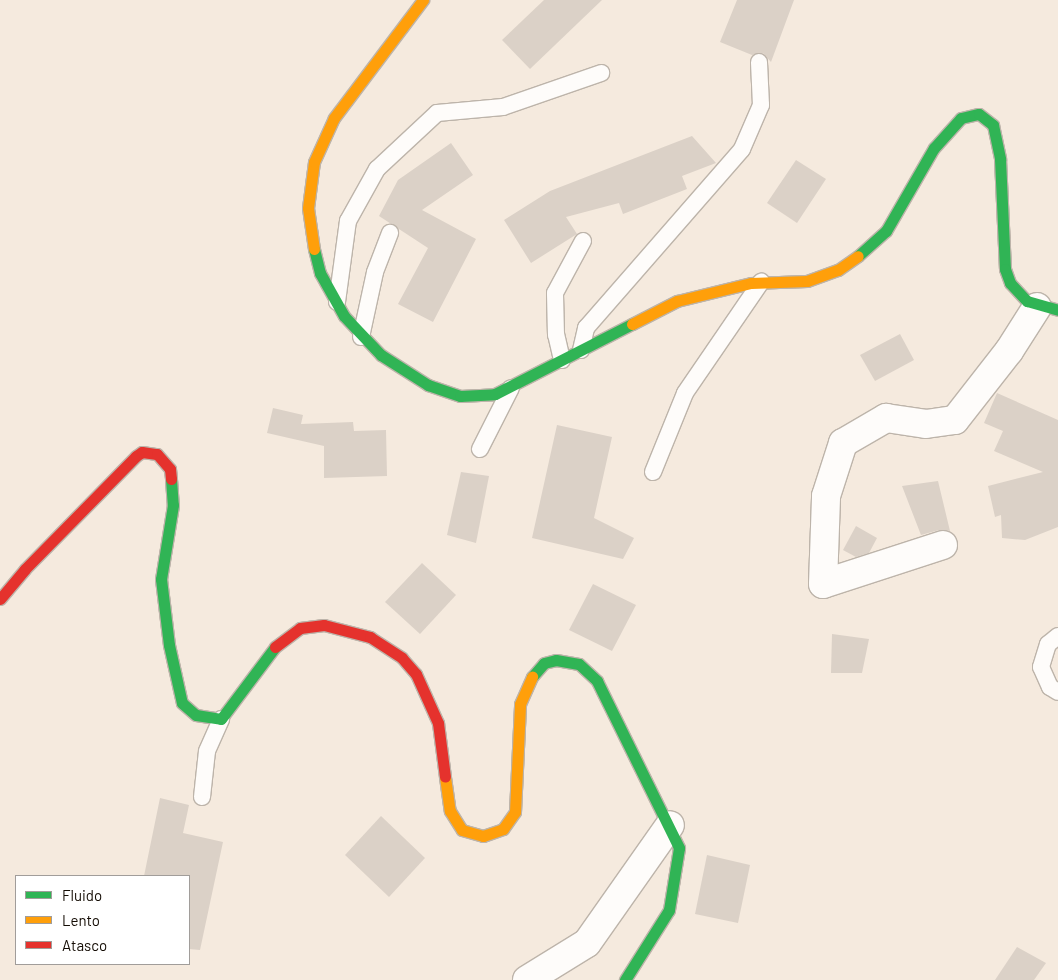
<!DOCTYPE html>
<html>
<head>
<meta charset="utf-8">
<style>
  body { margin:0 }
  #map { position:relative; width:1058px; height:980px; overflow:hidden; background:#f5eade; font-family:Barlow,sans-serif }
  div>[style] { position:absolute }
  .building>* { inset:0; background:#dbd1c7 }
  .roads { filter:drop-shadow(1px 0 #bdb4aa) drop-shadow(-1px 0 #bdb4aa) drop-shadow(0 1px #bdb4aa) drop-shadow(0 -1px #bdb4aa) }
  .lane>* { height:16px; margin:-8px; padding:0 8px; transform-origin:8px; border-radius:8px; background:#fefcfa }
  .street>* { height:28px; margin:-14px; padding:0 14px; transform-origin:14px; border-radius:14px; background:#fefcfa }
  .fast>* { height:11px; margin:-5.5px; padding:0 5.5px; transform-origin:5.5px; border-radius:5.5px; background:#30b455 }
  .slow>* { height:11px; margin:-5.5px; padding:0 5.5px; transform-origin:5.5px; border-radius:5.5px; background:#ff9f0a }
  .jam>* { height:11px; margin:-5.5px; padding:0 5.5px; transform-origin:5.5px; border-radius:5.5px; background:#e5322d }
  span { translate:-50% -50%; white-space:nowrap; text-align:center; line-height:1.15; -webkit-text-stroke:4px #fff; paint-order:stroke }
  .legend { position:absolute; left:15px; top:875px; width:175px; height:90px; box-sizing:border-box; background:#fff; border:1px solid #a19d9a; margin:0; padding:6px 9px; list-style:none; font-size:15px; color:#130b03 }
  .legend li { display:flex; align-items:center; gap:10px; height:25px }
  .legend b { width:25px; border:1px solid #a19d9a }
</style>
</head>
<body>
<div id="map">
  <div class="building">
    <div style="clip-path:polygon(544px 0,602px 0,530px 69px,502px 40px)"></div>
    <div style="clip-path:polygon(737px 0,794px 0,771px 62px,763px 53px,752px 55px,720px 42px)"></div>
    <div style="clip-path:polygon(692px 136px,716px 163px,682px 176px,687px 189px,623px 214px,619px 203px,566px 217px,577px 234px,531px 263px,504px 220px,550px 191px)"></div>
    <div style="clip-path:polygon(451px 143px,473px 175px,422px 210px,476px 239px,433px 322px,398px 304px,428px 248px,379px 216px,398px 180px)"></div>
    <div style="clip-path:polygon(796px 160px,826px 179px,797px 223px,767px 203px)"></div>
    <div style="clip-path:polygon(900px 334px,914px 360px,875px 381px,860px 355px)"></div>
    <div style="clip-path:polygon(997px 393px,1058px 420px,1058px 527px,1025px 540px,1002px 538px,1001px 515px,995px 517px,988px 486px,1043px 472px,994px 451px,1003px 431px,984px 423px)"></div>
    <div style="clip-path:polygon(273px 408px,303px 415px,301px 424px,353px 422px,354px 431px,386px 430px,387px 476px,324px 478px,324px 446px,267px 433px)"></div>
    <div style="clip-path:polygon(557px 425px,612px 437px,594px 518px,634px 538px,623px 559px,532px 538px)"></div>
    <div style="clip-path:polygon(461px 472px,489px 476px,476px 543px,447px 535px)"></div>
    <div style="clip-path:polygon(938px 481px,950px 531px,939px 530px,921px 535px,902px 486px)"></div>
    <div style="clip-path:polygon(856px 526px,877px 538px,869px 553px,856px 557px,843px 550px)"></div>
    <div style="clip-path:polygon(422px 563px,456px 595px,420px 634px,385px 602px)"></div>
    <div style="clip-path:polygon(593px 584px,636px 605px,612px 651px,569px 630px)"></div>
    <div style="clip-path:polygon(832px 634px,869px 639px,862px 673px,831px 673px)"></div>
    <div style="clip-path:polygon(160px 798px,189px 805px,183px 833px,223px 842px,200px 950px,189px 949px,189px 876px,144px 876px)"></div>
    <div style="clip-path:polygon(381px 816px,425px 858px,389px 897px,345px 855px)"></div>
    <div style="clip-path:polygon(707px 855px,750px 865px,738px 923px,695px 914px)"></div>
    <div style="clip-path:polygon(1017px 947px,1046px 963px,1034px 980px,995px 980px)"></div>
  </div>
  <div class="roads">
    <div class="lane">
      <div style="left:337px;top:302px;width:82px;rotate:-82.3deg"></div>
      <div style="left:348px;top:221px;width:60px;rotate:-60.9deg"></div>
      <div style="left:377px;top:169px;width:82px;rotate:-43deg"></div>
      <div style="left:437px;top:113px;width:66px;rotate:-5.2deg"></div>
      <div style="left:503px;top:107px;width:104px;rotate:-19.1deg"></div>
      <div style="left:361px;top:337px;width:66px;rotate:-77.8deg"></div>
      <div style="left:375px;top:272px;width:42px;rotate:-69deg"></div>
      <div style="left:581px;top:350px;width:23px;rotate:-77deg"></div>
      <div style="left:586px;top:328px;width:237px;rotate:-48.9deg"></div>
      <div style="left:742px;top:149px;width:48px;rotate:-66.6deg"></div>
      <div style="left:761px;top:105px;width:43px;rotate:-92.7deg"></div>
      <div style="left:562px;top:360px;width:26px;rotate:-103deg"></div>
      <div style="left:556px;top:335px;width:42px;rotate:-91.4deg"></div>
      <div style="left:555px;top:293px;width:59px;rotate:-61.7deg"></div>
      <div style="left:480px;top:449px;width:68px;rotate:-63.1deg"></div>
      <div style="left:653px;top:472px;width:85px;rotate:-67.9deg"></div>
      <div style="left:685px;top:393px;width:135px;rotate:-55.6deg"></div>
      <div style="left:1058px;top:636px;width:13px;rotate:141deg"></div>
      <div style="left:1048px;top:644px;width:24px;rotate:107deg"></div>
      <div style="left:1041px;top:667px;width:22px;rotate:66deg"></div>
      <div style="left:1050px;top:687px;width:9px;rotate:32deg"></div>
      <div style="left:202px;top:797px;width:46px;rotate:-83.8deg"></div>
      <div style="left:207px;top:751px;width:35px;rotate:-66deg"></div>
    </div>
    <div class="street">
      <div style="left:943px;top:545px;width:126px;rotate:162deg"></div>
      <div style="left:823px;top:584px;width:88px;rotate:-88deg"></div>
      <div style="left:826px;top:496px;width:56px;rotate:-72.2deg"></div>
      <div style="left:843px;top:443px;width:50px;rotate:-30.2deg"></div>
      <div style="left:886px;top:418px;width:40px;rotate:8.5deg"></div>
      <div style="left:926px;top:424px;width:29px;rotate:-8deg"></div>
      <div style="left:955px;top:420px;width:88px;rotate:-52deg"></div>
      <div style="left:1009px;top:351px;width:52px;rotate:-57.5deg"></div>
      <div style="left:527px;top:980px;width:70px;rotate:-31.7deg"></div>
      <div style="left:587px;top:943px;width:144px;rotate:-54.9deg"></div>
    </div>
    <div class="fast">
      <div style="left:314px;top:249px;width:25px;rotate:76deg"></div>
      <div style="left:320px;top:273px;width:49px;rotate:60.8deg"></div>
      <div style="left:344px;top:316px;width:54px;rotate:46.5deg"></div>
      <div style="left:381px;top:355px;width:56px;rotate:32.6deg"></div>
      <div style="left:428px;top:385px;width:34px;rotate:19deg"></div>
      <div style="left:460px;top:396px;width:35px;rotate:-3deg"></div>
      <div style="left:495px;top:394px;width:154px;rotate:-27.1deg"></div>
      <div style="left:858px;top:256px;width:38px;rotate:-42deg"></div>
      <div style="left:886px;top:231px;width:96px;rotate:-60deg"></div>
      <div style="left:934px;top:148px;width:40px;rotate:-48deg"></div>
      <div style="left:961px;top:118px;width:18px;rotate:-13deg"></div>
      <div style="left:979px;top:114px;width:18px;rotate:38deg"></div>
      <div style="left:993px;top:125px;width:35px;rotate:78deg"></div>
      <div style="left:1000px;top:159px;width:110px;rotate:87.4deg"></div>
      <div style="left:1005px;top:269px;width:15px;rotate:70deg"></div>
      <div style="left:1010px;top:283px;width:25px;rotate:47deg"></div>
      <div style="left:1027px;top:301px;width:32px;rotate:16deg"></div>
      <div style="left:171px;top:479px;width:26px;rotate:86deg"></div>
      <div style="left:173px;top:505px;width:75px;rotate:99.2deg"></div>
      <div style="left:161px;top:579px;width:66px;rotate:83.1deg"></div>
      <div style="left:169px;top:645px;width:59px;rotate:77.4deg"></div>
      <div style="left:182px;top:703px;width:18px;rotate:41deg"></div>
      <div style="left:196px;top:715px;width:25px;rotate:9deg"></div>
      <div style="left:221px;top:719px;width:90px;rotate:-53.1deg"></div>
      <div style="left:532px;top:677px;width:18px;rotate:-49deg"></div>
      <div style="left:544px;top:663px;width:12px;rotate:-14deg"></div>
      <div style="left:556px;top:660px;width:23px;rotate:10deg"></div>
      <div style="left:579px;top:664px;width:25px;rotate:43deg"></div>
      <div style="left:597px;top:681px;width:186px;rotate:63.8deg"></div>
      <div style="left:679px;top:848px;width:63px;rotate:99.2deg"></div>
      <div style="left:669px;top:910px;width:83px;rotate:122.2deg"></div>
    </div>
    <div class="slow">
      <div style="left:314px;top:249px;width:41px;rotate:-98.3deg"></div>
      <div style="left:308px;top:208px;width:46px;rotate:-82.6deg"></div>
      <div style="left:314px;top:162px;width:48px;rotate:-65.6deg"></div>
      <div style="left:334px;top:118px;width:148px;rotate:-53deg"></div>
      <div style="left:632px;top:324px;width:51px;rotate:-27.1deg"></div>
      <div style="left:677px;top:301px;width:76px;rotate:-13.7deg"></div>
      <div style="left:751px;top:283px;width:56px;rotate:-2deg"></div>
      <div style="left:807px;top:281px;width:33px;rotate:-20deg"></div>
      <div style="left:838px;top:270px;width:24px;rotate:-35deg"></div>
      <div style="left:445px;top:777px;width:34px;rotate:82deg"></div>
      <div style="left:450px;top:811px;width:22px;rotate:58deg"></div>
      <div style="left:462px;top:830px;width:22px;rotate:16deg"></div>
      <div style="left:483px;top:836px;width:21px;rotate:-19deg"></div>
      <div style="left:503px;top:829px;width:21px;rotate:-55deg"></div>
      <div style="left:515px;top:812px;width:108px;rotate:-87.3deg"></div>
      <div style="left:520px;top:704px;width:30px;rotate:-66deg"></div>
    </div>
    <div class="jam">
      <div style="left:0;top:599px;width:39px;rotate:-50deg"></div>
      <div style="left:25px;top:569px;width:158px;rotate:-45.5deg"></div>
      <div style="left:136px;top:456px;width:7px;rotate:-34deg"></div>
      <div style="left:142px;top:452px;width:15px;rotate:8deg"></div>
      <div style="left:157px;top:454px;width:20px;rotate:49deg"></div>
      <div style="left:170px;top:469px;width:10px;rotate:84deg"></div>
      <div style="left:275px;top:647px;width:31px;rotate:-37deg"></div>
      <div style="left:300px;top:628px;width:24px;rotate:-7deg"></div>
      <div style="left:324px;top:625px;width:48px;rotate:14.6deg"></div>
      <div style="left:370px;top:637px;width:38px;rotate:33deg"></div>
      <div style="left:402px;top:658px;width:21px;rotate:49deg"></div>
      <div style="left:416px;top:674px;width:54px;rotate:65.8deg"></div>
      <div style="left:438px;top:723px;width:54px;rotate:82.6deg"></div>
    </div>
  </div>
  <ul class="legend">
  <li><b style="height:6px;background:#30b455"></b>Fluido</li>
  <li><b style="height:6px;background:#ff9f0a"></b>Lento</li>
  <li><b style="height:6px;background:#e5322d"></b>Atasco</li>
  </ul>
</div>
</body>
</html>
